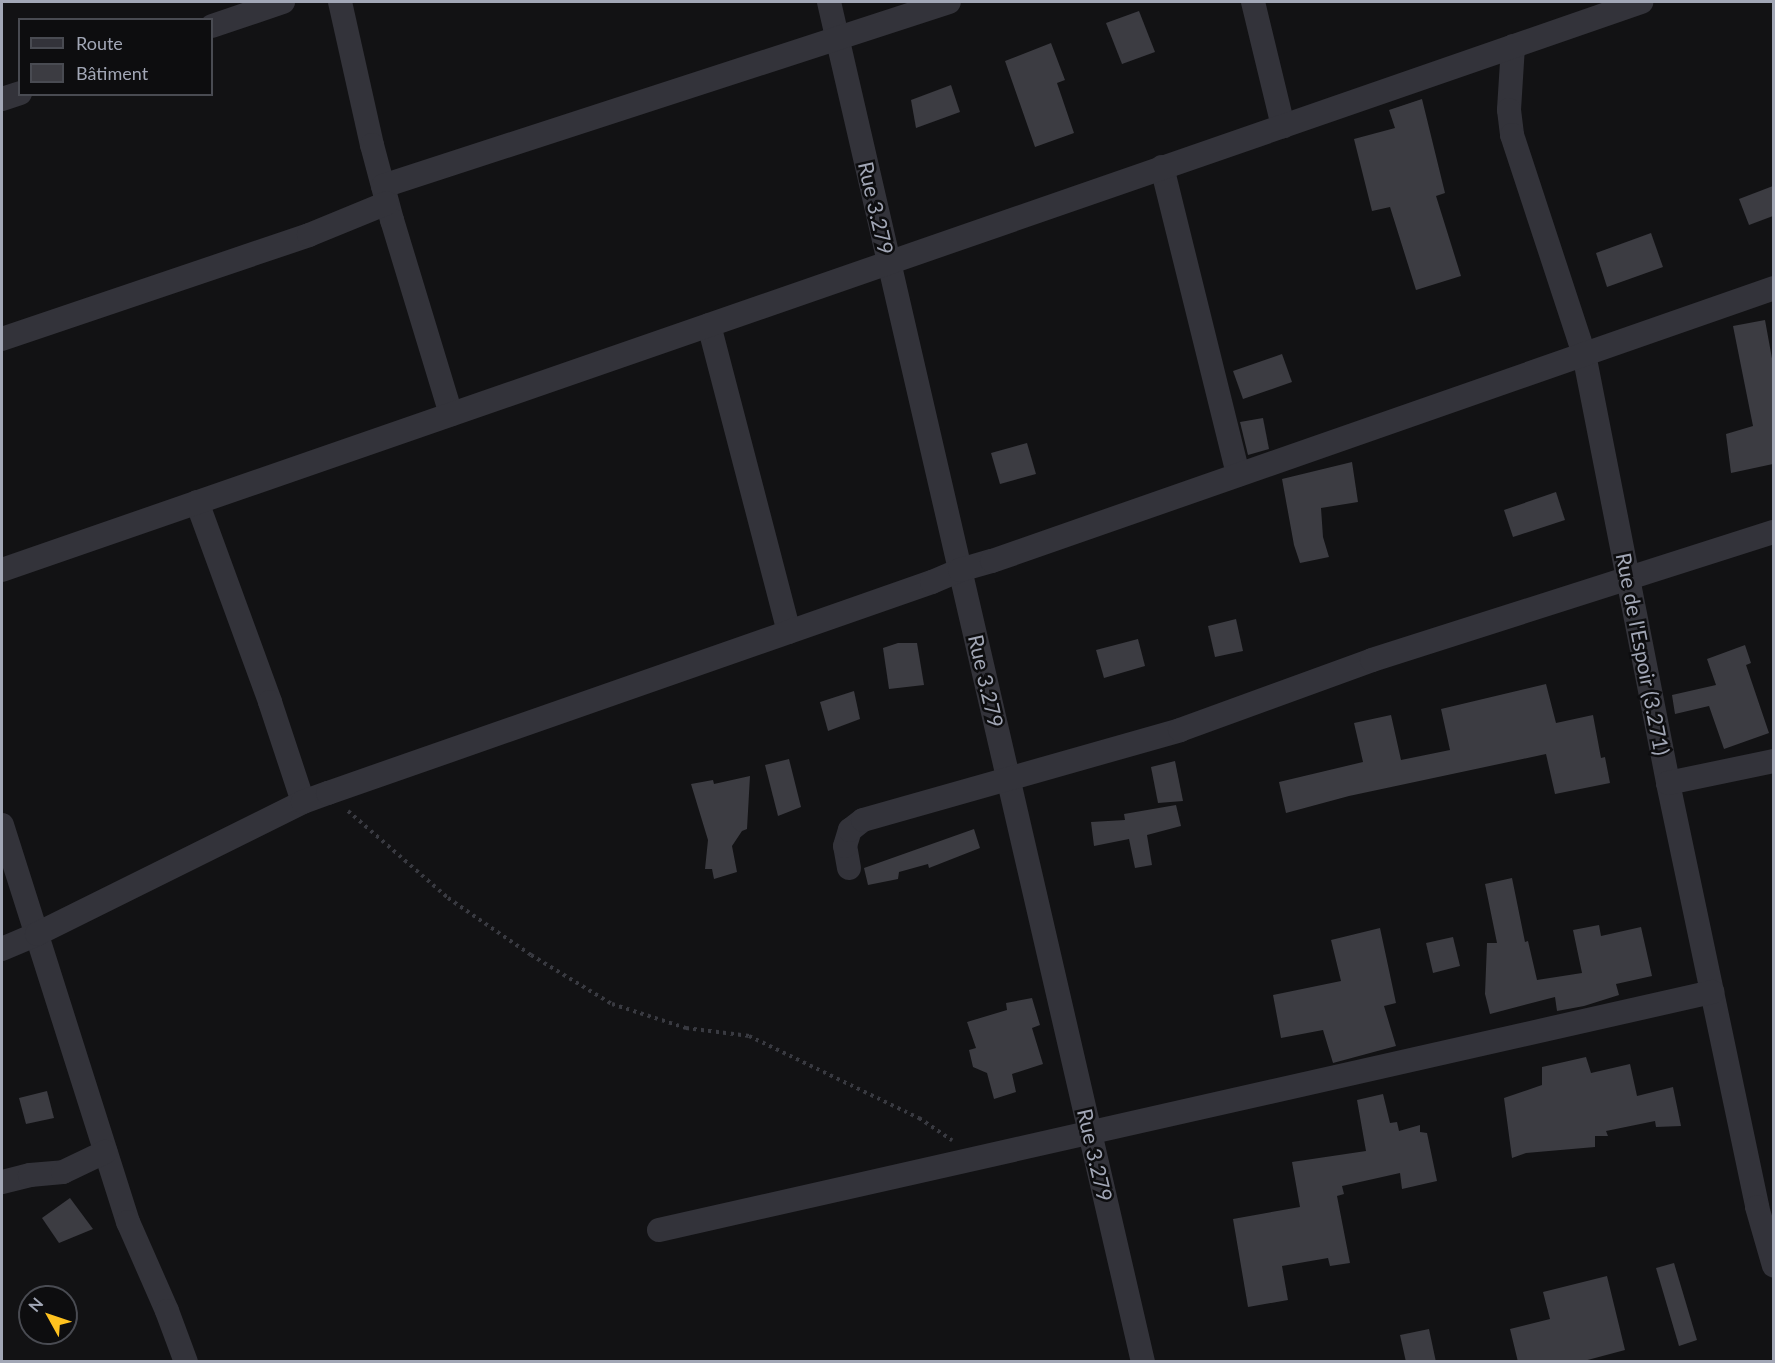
<!DOCTYPE html>
<html>
<head>
<meta charset="utf-8">
<style>
  body { margin:0 }
  #map { position:relative; width:1775px; height:1363px; overflow:hidden; background:#121214; font-family:Lato,sans-serif }
  div>[style] { position:absolute }
  .building>* { inset:0; background:#3c3c42 }
  .path>* { height:4px; margin-top:-2px; transform-origin:0; background:repeating-linear-gradient(90deg,#393a41 0 3px,transparent 0 7.5px) }
  .street>* { height:24px; margin:-12px; padding:0 12px; transform-origin:12px; border-radius:12px; background:#33333a }
  span { translate:-50% -50%; white-space:nowrap; text-align:center; line-height:1.15; -webkit-text-stroke:5px #0d0d0f; paint-order:stroke }
  .street-label { font-size:21px; color:#a2a7b6 }
  .frame { position:absolute; inset:0; border:3px solid #a2a7b6; pointer-events:none }
  .legend { position:absolute; left:18px; top:18px; width:195px; height:78px; box-sizing:border-box; background:#0d0d0f; border:2px solid #494b52; margin:0; padding:8px 10px; list-style:none; font-size:18px; color:#a2a7b6 }
  .legend li { display:flex; align-items:center; gap:12px; height:30px }
  .legend b { width:30px; border:2px solid #494b52 }
  .north { position:absolute; left:18px; top:1285px; width:60px; height:60px; box-sizing:border-box; background:#0d0d0f; border:2px solid #494b52; border-radius:50%; rotate:310deg; font-size:16px; font-weight:700; line-height:24px; text-align:center; color:#a2a7b6 }
  .north::after { content:''; display:block; margin:auto; width:21px; height:27px; background:#ffc21f; clip-path:polygon(50% 0,100% 100%,50% 72%,0 100%) }
</style>
</head>
<body>
<div id="map">
  <div class="building">
    <div style="clip-path:polygon(1139px 11px,1155px 52px,1122px 64px,1106px 23px)"></div>
    <div style="clip-path:polygon(1051px 43px,1065px 80px,1057px 83px,1074px 133px,1035px 147px,1005px 61px)"></div>
    <div style="clip-path:polygon(951px 85px,960px 112px,916px 128px,911px 100px)"></div>
    <div style="clip-path:polygon(1422px 99px,1445px 193px,1436px 196px,1461px 276px,1416px 290px,1390px 207px,1372px 211px,1354px 139px,1395px 128px,1389px 110px)"></div>
    <div style="clip-path:polygon(1773px 186px,1773px 216px,1749px 225px,1739px 199px)"></div>
    <div style="clip-path:polygon(1651px 233px,1663px 267px,1607px 287px,1596px 253px)"></div>
    <div style="clip-path:polygon(1765px 320px,1773px 364px,1773px 464px,1731px 473px,1726px 434px,1753px 426px,1733px 326px)"></div>
    <div style="clip-path:polygon(1282px 354px,1292px 382px,1243px 399px,1233px 371px)"></div>
    <div style="clip-path:polygon(1263px 418px,1269px 449px,1248px 455px,1240px 422px)"></div>
    <div style="clip-path:polygon(1027px 443px,1036px 474px,1000px 484px,991px 453px)"></div>
    <div style="clip-path:polygon(1352px 462px,1358px 502px,1321px 508px,1323px 537px,1329px 557px,1300px 563px,1294px 545px,1282px 479px)"></div>
    <div style="clip-path:polygon(1556px 492px,1565px 520px,1513px 537px,1504px 510px)"></div>
    <div style="clip-path:polygon(1236px 619px,1243px 651px,1215px 657px,1208px 626px)"></div>
    <div style="clip-path:polygon(1138px 639px,1145px 666px,1104px 678px,1096px 650px)"></div>
    <div style="clip-path:polygon(898px 643px,917px 643px,924px 685px,889px 689px,883px 648px)"></div>
    <div style="clip-path:polygon(1745px 645px,1751px 663px,1746px 665px,1769px 733px,1724px 749px,1709px 706px,1675px 714px,1672px 695px,1716px 685px,1707px 659px)"></div>
    <div style="clip-path:polygon(1546px 684px,1556px 723px,1593px 715px,1601px 758px,1605px 757px,1610px 783px,1555px 794px,1546px 754px,1349px 796px,1286px 813px,1279px 782px,1363px 762px,1354px 723px,1391px 715px,1401px 760px,1450px 750px,1441px 709px)"></div>
    <div style="clip-path:polygon(854px 691px,860px 719px,828px 731px,820px 702px)"></div>
    <div style="clip-path:polygon(789px 759px,801px 807px,778px 816px,765px 765px)"></div>
    <div style="clip-path:polygon(1175px 761px,1183px 801px,1158px 803px,1151px 767px)"></div>
    <div style="clip-path:polygon(750px 776px,747px 829px,742px 831px,732px 846px,737px 872px,714px 879px,712px 869px,705px 869px,708px 840px,691px 784px,713px 780px,714px 784px)"></div>
    <div style="clip-path:polygon(1176px 805px,1181px 826px,1147px 835px,1152px 865px,1135px 868px,1129px 839px,1094px 846px,1091px 822px,1125px 820px,1124px 814px)"></div>
    <div style="clip-path:polygon(974px 829px,980px 848px,929px 868px,928px 864px,899px 872px,898px 879px,868px 885px,864px 868px)"></div>
    <div style="clip-path:polygon(1512px 878px,1525px 942px,1528px 941px,1537px 980px,1582px 973px,1573px 930px,1599px 925px,1601px 936px,1641px 927px,1652px 976px,1616px 984px,1619px 995px,1584px 1006px,1557px 1011px,1555px 997px,1490px 1014px,1485px 994px,1487px 943px,1497px 943px,1485px 884px)"></div>
    <div style="clip-path:polygon(1380px 928px,1396px 1003px,1384px 1006px,1396px 1046px,1333px 1063px,1323px 1030px,1281px 1038px,1273px 995px,1341px 981px,1331px 940px)"></div>
    <div style="clip-path:polygon(1453px 937px,1460px 966px,1433px 973px,1426px 943px)"></div>
    <div style="clip-path:polygon(1032px 998px,1040px 1025px,1032px 1028px,1043px 1064px,1012px 1074px,1016px 1092px,994px 1099px,987px 1073px,973px 1067px,969px 1050px,976px 1048px,967px 1022px,1007px 1010px,1006px 1003px)"></div>
    <div style="clip-path:polygon(1586px 1057px,1591px 1073px,1630px 1064px,1637px 1096px,1673px 1087px,1681px 1126px,1656px 1127px,1655px 1121px,1606px 1131px,1608px 1136px,1595px 1136px,1595px 1147px,1526px 1153px,1512px 1158px,1504px 1098px,1542px 1085px,1542px 1067px)"></div>
    <div style="clip-path:polygon(47px 1091px,54px 1118px,26px 1124px,19px 1098px)"></div>
    <div style="clip-path:polygon(1383px 1094px,1390px 1123px,1397px 1122px,1399px 1131px,1420px 1125px,1420px 1132px,1427px 1133px,1437px 1181px,1402px 1189px,1400px 1173px,1342px 1186px,1344px 1194px,1337px 1196px,1350px 1263px,1330px 1266px,1328px 1258px,1282px 1266px,1288px 1300px,1248px 1307px,1233px 1219px,1300px 1207px,1292px 1162px,1366px 1151px,1357px 1100px)"></div>
    <div style="clip-path:polygon(70px 1198px,93px 1229px,59px 1243px,42px 1218px)"></div>
    <div style="clip-path:polygon(1674px 1263px,1697px 1340px,1679px 1346px,1656px 1268px)"></div>
    <div style="clip-path:polygon(1607px 1276px,1625px 1350px,1580px 1362px,1518px 1362px,1510px 1329px,1550px 1319px,1543px 1292px)"></div>
    <div style="clip-path:polygon(1429px 1329px,1436px 1362px,1406px 1362px,1400px 1335px)"></div>
  </div>
  <div class="path">
    <div style="left:348px;top:811px;width:133px;rotate:41deg"></div>
    <div style="left:448px;top:898px;width:101px;rotate:34.5deg"></div>
    <div style="left:531px;top:955px;width:95px;rotate:31.2deg"></div>
    <div style="left:612px;top:1004px;width:78px;rotate:18deg"></div>
    <div style="left:686px;top:1028px;width:64px;rotate:7.2deg"></div>
    <div style="left:749px;top:1036px;width:189px;rotate:25.8deg"></div>
    <div style="left:919px;top:1118px;width:40px;rotate:34deg"></div>
  </div>
  <div class="street">
    <div style="left:340px;top:2px;width:147px;rotate:77.4deg"></div>
    <div style="left:372px;top:145px;width:78px;rotate:75.1deg"></div>
    <div style="left:392px;top:220px;width:203px;rotate:73.1deg"></div>
    <div style="left:829px;top:2px;width:1396px;rotate:77deg"></div>
    <div style="left:1253px;top:2px;width:128px;rotate:76.4deg"></div>
    <div style="left:212px;top:26px;width:75px;rotate:-18.7deg"></div>
    <div style="left:1513px;top:46px;width:64px;rotate:93.6deg"></div>
    <div style="left:1509px;top:110px;width:25px;rotate:83deg"></div>
    <div style="left:1512px;top:135px;width:231px;rotate:71.8deg"></div>
    <div style="left:1584px;top:354px;width:437px;rotate:78.9deg"></div>
    <div style="left:1668px;top:783px;width:433px;rotate:78.1deg"></div>
    <div style="left:1757px;top:1207px;width:61px;rotate:73.9deg"></div>
    <div style="left:2px;top:99px;width:19px;rotate:-18deg"></div>
    <div style="left:1162px;top:167px;width:317px;rotate:76.1deg"></div>
    <div style="left:383px;top:186px;width:595px;rotate:-18.01deg"></div>
    <div style="left:709px;top:325px;width:317px;rotate:75.4deg"></div>
    <div style="left:2px;top:339px;width:324px;rotate:-18.7deg"></div>
    <div style="left:309px;top:235px;width:84px;rotate:-22.3deg"></div>
    <div style="left:197px;top:502px;width:213px;rotate:69.9deg"></div>
    <div style="left:270px;top:702px;width:105px;rotate:71.7deg"></div>
    <div style="left:2px;top:570px;width:1735px;rotate:-19.11deg"></div>
    <div style="left:1668px;top:783px;width:108px;rotate:-11.7deg"></div>
    <div style="left:2px;top:825px;width:417px;rotate:72.4deg"></div>
    <div style="left:128px;top:1222px;width:97px;rotate:66.3deg"></div>
    <div style="left:167px;top:1311px;width:54px;rotate:69.6deg"></div>
    <div style="left:849px;top:868px;width:22px;rotate:-100deg"></div>
    <div style="left:845px;top:846px;width:17px;rotate:-73deg"></div>
    <div style="left:850px;top:830px;width:16px;rotate:-38deg"></div>
    <div style="left:863px;top:820px;width:330px;rotate:-15.8deg"></div>
    <div style="left:1180px;top:730px;width:204px;rotate:-20deg"></div>
    <div style="left:1372px;top:660px;width:422px;rotate:-17.7deg"></div>
    <div style="left:2px;top:949px;width:38px;rotate:-23deg"></div>
    <div style="left:37px;top:934px;width:297px;rotate:-26.4deg"></div>
    <div style="left:303px;top:802px;width:27px;rotate:-20deg"></div>
    <div style="left:328px;top:793px;width:640px;rotate:-19.26deg"></div>
    <div style="left:932px;top:582px;width:30px;rotate:-23deg"></div>
    <div style="left:960px;top:570px;width:33px;rotate:-16deg"></div>
    <div style="left:992px;top:561px;width:828px;rotate:-19.24deg"></div>
    <div style="left:2px;top:1182px;width:29px;rotate:-14deg"></div>
    <div style="left:30px;top:1175px;width:33px;rotate:-5deg"></div>
    <div style="left:63px;top:1172px;width:47px;rotate:-25.5deg"></div>
    <div style="left:659px;top:1230px;width:1080px;rotate:-12.74deg"></div>
  </div>
  <div class="street-label">
    <span style="left:876px;top:208px;rotate:77deg">Rue 3.279</span>
    <span style="left:1643px;top:654px;rotate:79deg">Rue de l'Espoir (3.271)</span>
    <span style="left:986px;top:681px;rotate:77deg">Rue 3.279</span>
    <span style="left:1095px;top:1155px;rotate:77deg">Rue 3.279</span>
  </div>
  <div class="frame"></div>
  <ul class="legend">
  <li><b style="height:8px;background:#33333a"></b>Route</li>
  <li><b style="height:16px;background:#3c3c42"></b>Bâtiment</li>
  </ul>
  <div class="north">N</div>
</div>
</body>
</html>
